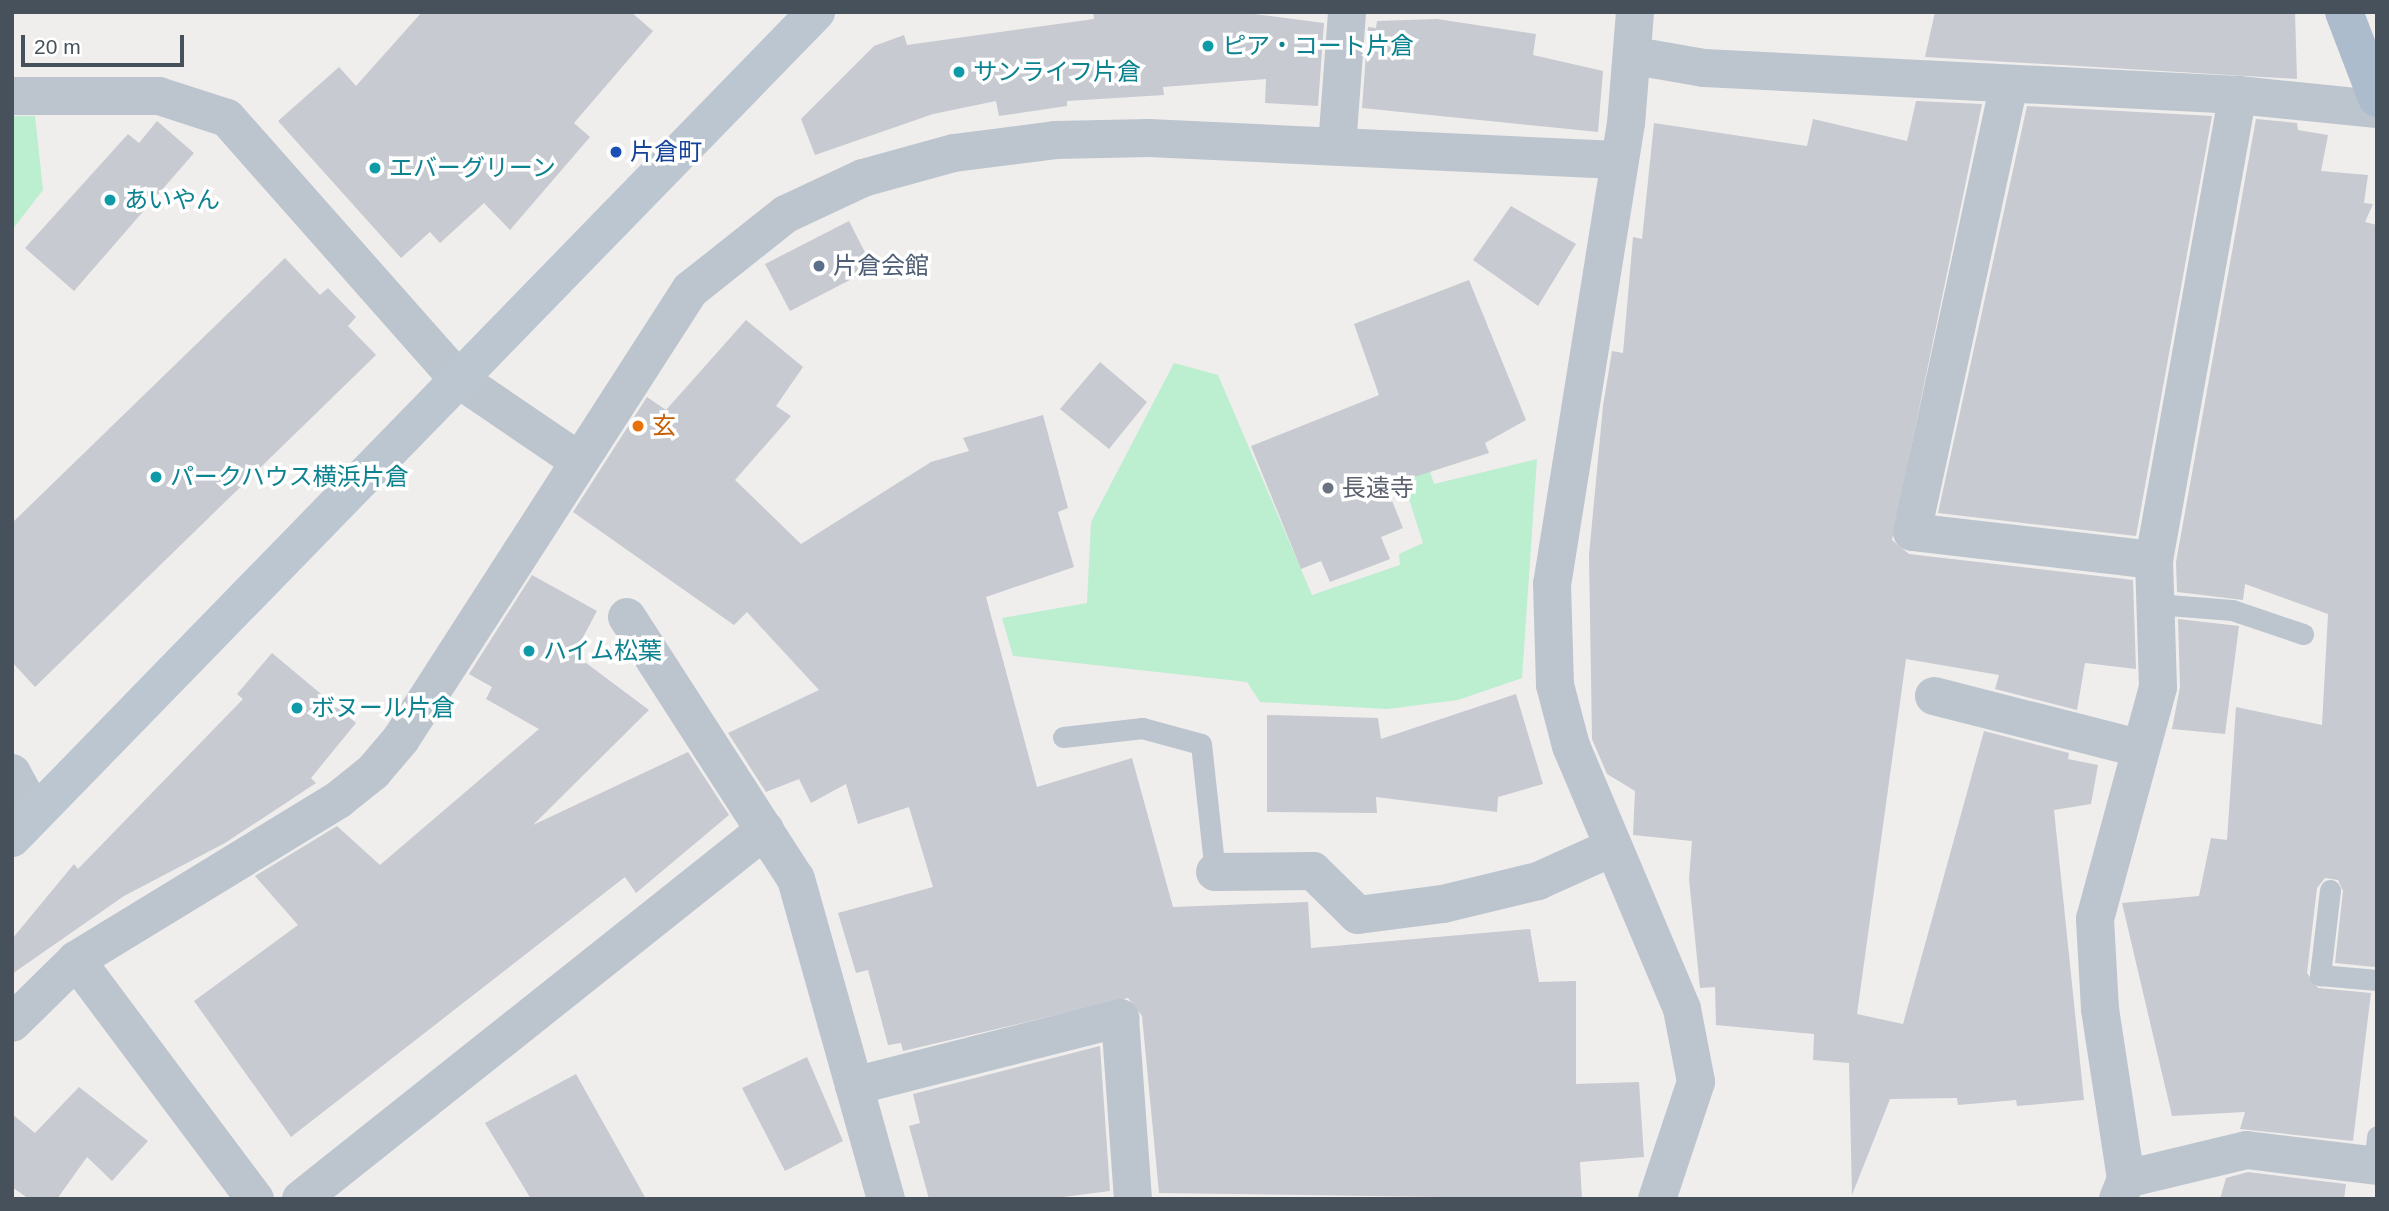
<!DOCTYPE html>
<html>
<head>
<meta charset="utf-8">
<style>
  body { margin:0 }
  #map { position:relative; width:2389px; height:1211px; overflow:hidden; background:#f0eded; font-family:Helvetica,"Noto Sans JP",sans-serif }
  div>[style] { position:absolute }
  .green>* { inset:0; background:#bceed0 }
  .building>* { inset:0; background:#c7cad0 }
  .lane>* { height:21px; margin:-10.5px; padding:0 10.5px; transform-origin:10.5px; border-radius:10.5px; background:#bcc5cd }
  .street>* { height:38px; margin:-19px; padding:0 19px; transform-origin:19px; border-radius:19px; background:#bcc5cd }
  .secondary>* { height:38px; margin:-19px; padding:0 19px; transform-origin:19px; border-radius:19px; background:#bbc6d1 }
  .primary>* { height:38px; margin:-19px; padding:0 19px; transform-origin:19px; border-radius:19px; background:#adbccc }
  .dots>* { width:19px; height:19px; translate:-50% -50%; box-sizing:border-box; border:4px solid #fff; border-radius:50% }
  span { translate:-50% -50%; white-space:nowrap; text-align:center; line-height:1.15; -webkit-text-stroke:7px #fff; paint-order:stroke }
  .culture-label { font-size:24px; color:#0d838f }
  .left { translate:0 -50%; text-align:left }
  .transit-label { font-size:24px; color:#164399 }
  .service-label { font-size:24px; color:#4e5e75 }
  .food-label { font-size:24px; color:#c56008 }
  .worship-label { font-size:24px; color:#5b616d }
  .frame { position:absolute; inset:0; border:14px solid #46515b; pointer-events:none }
  .scale { position:absolute; left:21px; top:35px; width:163px; height:32px; box-sizing:border-box; border:4px solid #46515b; border-top:0; padding-left:9px; font-size:21px; line-height:24px; white-space:nowrap; color:#46515b; -webkit-text-stroke:5px #fff; paint-order:stroke }
</style>
</head>
<body>
<div id="map">
  <div class="green">
    <div style="clip-path:polygon(12px 116px,35px 116px,43px 190px,12px 230px)"></div>
    <div style="clip-path:polygon(1174px 363px,1218px 375px,1312px 595px,1400px 565px,1399px 554px,1423px 543px,1400px 471px,1428px 465px,1434px 484px,1537px 459px,1522px 678px,1458px 700px,1387px 709px,1260px 702px,1247px 682px,1013px 656px,1002px 618px,1087px 603px,1091px 522px)"></div>
  </div>
  <div class="building">
    <div style="clip-path:polygon(422px 12px,631px 12px,653px 31px,574px 123px,590px 137px,510px 230px,484px 203px,440px 243px,430px 232px,401px 258px,278px 121px,339px 67px,356px 86px)"></div>
    <div style="clip-path:polygon(1093px 12px,1239px 12px,1324px 23px,1318px 106px,1265px 103px,1266px 79px,1163px 87px,1164px 95px,1067px 101px,1067px 106px,999px 116px,996px 101px,933px 114px,815px 155px,801px 119px,874px 46px,904px 35px,907px 45px,1094px 19px)"></div>
    <div style="clip-path:polygon(1935px 12px,2295px 12px,2297px 79px,1925px 57px)"></div>
    <div style="clip-path:polygon(1437px 19px,1536px 34px,1533px 55px,1603px 71px,1598px 132px,1362px 108px,1368px 27px,1376px 28px,1377px 21px)"></div>
    <div style="clip-path:polygon(1916px 101px,1982px 104px,1892px 540px,1909px 554px,2133px 580px,2136px 669px,2085px 663px,2077px 710px,1995px 689px,1999px 675px,1906px 659px,1857px 1014px,1903px 1024px,1984px 731px,2069px 753px,2068px 759px,2098px 765px,2091px 804px,2054px 810px,2084px 1100px,2017px 1106px,2016px 1100px,1958px 1105px,1957px 1098px,1890px 1099px,1852px 1195px,1849px 1063px,1813px 1060px,1814px 1034px,1716px 1025px,1715px 987px,1700px 988px,1689px 879px,1692px 841px,1633px 835px,1635px 791px,1607px 774px,1592px 739px,1589px 555px,1603px 406px,1612px 351px,1623px 353px,1633px 237px,1642px 239px,1654px 123px,1807px 146px,1813px 119px,1907px 141px)"></div>
    <div style="clip-path:polygon(2027px 106px,2212px 116px,2136px 536px,1938px 513px)"></div>
    <div style="clip-path:polygon(2256px 119px,2297px 123px,2298px 130px,2328px 135px,2321px 171px,2368px 175px,2364px 203px,2373px 204px,2365px 222px,2377px 225px,2377px 958px,2375px 967px,2335px 963px,2343px 891px,2338px 880px,2325px 878px,2317px 888px,2307px 973px,2318px 988px,2371px 993px,2353px 1141px,2240px 1129px,2245px 1112px,2172px 1116px,2122px 903px,2199px 896px,2211px 838px,2227px 840px,2236px 707px,2322px 725px,2328px 614px,2245px 584px,2243px 600px,2177px 592px,2176px 562px)"></div>
    <div style="clip-path:polygon(157px 121px,194px 153px,74px 291px,25px 248px,128px 134px,139px 143px)"></div>
    <div style="clip-path:polygon(1511px 206px,1576px 244px,1538px 306px,1473px 260px)"></div>
    <div style="clip-path:polygon(849px 221px,873px 268px,790px 311px,765px 264px)"></div>
    <div style="clip-path:polygon(285px 258px,320px 295px,328px 288px,356px 317px,348px 326px,376px 355px,35px 687px,12px 662px,12px 523px)"></div>
    <div style="clip-path:polygon(1469px 280px,1526px 420px,1485px 443px,1489px 453px,1386px 486px,1403px 528px,1381px 537px,1390px 559px,1330px 582px,1321px 561px,1301px 569px,1251px 446px,1379px 395px,1354px 324px)"></div>
    <div style="clip-path:polygon(746px 320px,803px 367px,776px 406px,791px 416px,735px 480px,801px 544px,931px 462px,969px 451px,963px 438px,1043px 415px,1068px 508px,1058px 512px,1074px 567px,986px 597px,1037px 787px,1132px 758px,1173px 907px,1308px 902px,1311px 948px,1530px 929px,1539px 982px,1576px 981px,1576px 1084px,1639px 1082px,1644px 1157px,1580px 1162px,1582px 1199px,1159px 1193px,1142px 1016px,1128px 998px,903px 1051px,901px 1043px,888px 1045px,868px 970px,856px 973px,838px 913px,933px 887px,909px 807px,858px 824px,846px 784px,811px 803px,799px 779px,766px 792px,728px 733px,819px 690px,747px 612px,734px 625px,573px 512px,647px 397px,666px 410px)"></div>
    <div style="clip-path:polygon(1100px 362px,1147px 402px,1109px 449px,1060px 409px)"></div>
    <div style="clip-path:polygon(532px 575px,597px 611px,574px 654px,649px 710px,533px 825px,688px 752px,729px 815px,636px 893px,625px 877px,291px 1137px,194px 1001px,298px 925px,255px 876px,337px 826px,380px 865px,539px 729px,486px 699px,492px 687px,469px 674px)"></div>
    <div style="clip-path:polygon(2178px 619px,2239px 626px,2225px 734px,2172px 729px,2180px 687px)"></div>
    <div style="clip-path:polygon(272px 653px,356px 723px,311px 778px,316px 783px,225px 843px,124px 896px,12px 974px,12px 939px,74px 864px,78px 869px,243px 699px,237px 694px)"></div>
    <div style="clip-path:polygon(1516px 694px,1543px 784px,1498px 797px,1497px 812px,1376px 797px,1377px 813px,1267px 812px,1267px 715px,1378px 718px,1381px 739px)"></div>
    <div style="clip-path:polygon(1100px 1046px,1110px 1191px,1047px 1199px,929px 1199px,909px 1126px,920px 1123px,913px 1094px)"></div>
    <div style="clip-path:polygon(807px 1057px,843px 1141px,785px 1171px,742px 1088px)"></div>
    <div style="clip-path:polygon(576px 1074px,646px 1199px,531px 1199px,485px 1123px)"></div>
    <div style="clip-path:polygon(79px 1087px,148px 1141px,112px 1181px,87px 1157px,57px 1199px,29px 1199px,12px 1187px,12px 1114px,35px 1133px)"></div>
    <div style="clip-path:polygon(2248px 1172px,2346px 1184px,2344px 1199px,2220px 1199px,2226px 1178px)"></div>
  </div>
  <div class="lane">
    <div style="left:2156px;top:604px;width:76px;rotate:4.5deg"></div>
    <div style="left:2232px;top:610px;width:75px;rotate:18.7deg"></div>
    <div style="left:1063px;top:737px;width:80px;rotate:-6.5deg"></div>
    <div style="left:1142px;top:728px;width:61px;rotate:15.2deg"></div>
    <div style="left:1201px;top:744px;width:129px;rotate:83.8deg"></div>
    <div style="left:2330px;top:890px;width:86px;rotate:96.7deg"></div>
    <div style="left:2320px;top:975px;width:57px;rotate:5deg"></div>
    <div style="left:2374px;top:1166px;width:30px;rotate:-84deg"></div>
  </div>
  <div class="street">
    <div style="left:1635px;top:12px;width:111px;rotate:94.6deg"></div>
    <div style="left:1626px;top:123px;width:467px;rotate:99.1deg"></div>
    <div style="left:1552px;top:584px;width:101px;rotate:88.3deg"></div>
    <div style="left:1555px;top:685px;width:63px;rotate:75.3deg"></div>
    <div style="left:1571px;top:746px;width:285px;rotate:67.1deg"></div>
    <div style="left:1682px;top:1009px;width:74px;rotate:79.1deg"></div>
    <div style="left:1696px;top:1082px;width:123px;rotate:108.4deg"></div>
    <div style="left:1635px;top:56px;width:70px;rotate:9.9deg"></div>
    <div style="left:1704px;top:68px;width:535px;rotate:2.89deg"></div>
    <div style="left:2238px;top:95px;width:140px;rotate:5.8deg"></div>
    <div style="left:2009px;top:84px;width:458px;rotate:102.2deg"></div>
    <div style="left:1912px;top:532px;width:244px;rotate:6.6deg"></div>
    <div style="left:12px;top:96px;width:147px"></div>
    <div style="left:159px;top:96px;width:71px;rotate:17.9deg"></div>
    <div style="left:227px;top:118px;width:347px;rotate:48.5deg"></div>
    <div style="left:457px;top:378px;width:144px;rotate:34.2deg"></div>
    <div style="left:1337px;top:146px;width:134px;rotate:-85.7deg"></div>
    <div style="left:627px;top:617px;width:312px;rotate:57.2deg"></div>
    <div style="left:796px;top:879px;width:332px;rotate:74.3deg"></div>
    <div style="left:1934px;top:696px;width:211px;rotate:14.3deg"></div>
    <div style="left:12px;top:773px;width:44px;rotate:61.7deg"></div>
    <div style="left:1215px;top:872px;width:98px;rotate:-0.6deg"></div>
    <div style="left:1313px;top:871px;width:63px;rotate:44.4deg"></div>
    <div style="left:1358px;top:915px;width:86px;rotate:-7.4deg"></div>
    <div style="left:1443px;top:904px;width:98px;rotate:-13.6deg"></div>
    <div style="left:1538px;top:881px;width:80px;rotate:-24.3deg"></div>
    <div style="left:76px;top:960px;width:299px;rotate:53.2deg"></div>
    <div style="left:12px;top:1023px;width:90px;rotate:-44.5deg"></div>
    <div style="left:76px;top:960px;width:307px;rotate:-31.4deg"></div>
    <div style="left:338px;top:800px;width:45px;rotate:-38.7deg"></div>
    <div style="left:373px;top:772px;width:43px;rotate:-49.7deg"></div>
    <div style="left:401px;top:739px;width:534px;rotate:-57.23deg"></div>
    <div style="left:690px;top:290px;width:122px;rotate:-38.4deg"></div>
    <div style="left:786px;top:214px;width:85px;rotate:-25.1deg"></div>
    <div style="left:863px;top:178px;width:94px;rotate:-15.4deg"></div>
    <div style="left:954px;top:153px;width:102px;rotate:-7.3deg"></div>
    <div style="left:1055px;top:140px;width:94px;rotate:-1.2deg"></div>
    <div style="left:1149px;top:138px;width:469px;rotate:2.7deg"></div>
    <div style="left:854px;top:1086px;width:275px;rotate:-14.3deg"></div>
    <div style="left:1120px;top:1018px;width:181px;rotate:85.9deg"></div>
    <div style="left:2126px;top:1179px;width:124px;rotate:-13.5deg"></div>
    <div style="left:2247px;top:1150px;width:131px;rotate:7deg"></div>
    <div style="left:301px;top:1199px;width:593px;rotate:-38.49deg"></div>
    <div style="left:2118px;top:1199px;width:22px;rotate:-68deg"></div>
    <div style="left:2126px;top:1179px;width:172px;rotate:-98.7deg"></div>
    <div style="left:2100px;top:1009px;width:90px;rotate:-93.2deg"></div>
    <div style="left:2095px;top:919px;width:240px;rotate:-74.8deg"></div>
    <div style="left:2158px;top:687px;width:127px;rotate:-91.8deg"></div>
    <div style="left:2154px;top:560px;width:473px;rotate:-79.8deg"></div>
  </div>
  <div class="secondary">
    <div style="left:12px;top:838px;width:1153px;rotate:-45.77deg"></div>
  </div>
  <div class="primary">
    <div style="left:2344px;top:12px;width:92px;rotate:69deg"></div>
  </div>
  <div class="dots">
    <div style="left:1208px;top:46px;background:#0f9aa8"></div>
    <div style="left:959px;top:72px;background:#0f9aa8"></div>
    <div style="left:616px;top:152px;background:#1a4fb4"></div>
    <div style="left:375px;top:168px;background:#0f9aa8"></div>
    <div style="left:110px;top:200px;background:#0f9aa8"></div>
    <div style="left:819px;top:266px;background:#5c6f8a"></div>
    <div style="left:638px;top:426px;background:#e8710a"></div>
    <div style="left:156px;top:477px;background:#0f9aa8"></div>
    <div style="left:1328px;top:488px;background:#6b7280"></div>
    <div style="left:529px;top:651px;background:#0f9aa8"></div>
    <div style="left:297px;top:708px;background:#0f9aa8"></div>
  </div>
  <div class="culture-label">
    <span class="left" style="left:1222px;top:46px">ピア・コート片倉</span>
    <span class="left" style="left:973px;top:72px">サンライフ片倉</span>
    <span class="left" style="left:389px;top:168px">エバーグリーン</span>
    <span class="left" style="left:124px;top:200px">あいやん</span>
    <span class="left" style="left:170px;top:477px">パークハウス横浜片倉</span>
    <span class="left" style="left:543px;top:651px">ハイム松葉</span>
    <span class="left" style="left:311px;top:708px">ボヌール片倉</span>
  </div>
  <div class="transit-label">
    <span class="left" style="left:630px;top:152px">片倉町</span>
  </div>
  <div class="service-label">
    <span class="left" style="left:833px;top:266px">片倉会館</span>
  </div>
  <div class="food-label">
    <span class="left" style="left:652px;top:426px">玄</span>
  </div>
  <div class="worship-label">
    <span class="left" style="left:1342px;top:488px">長遠寺</span>
  </div>
  <div class="frame"></div>
  <div class="scale">20 m</div>
</div>
</body>
</html>
